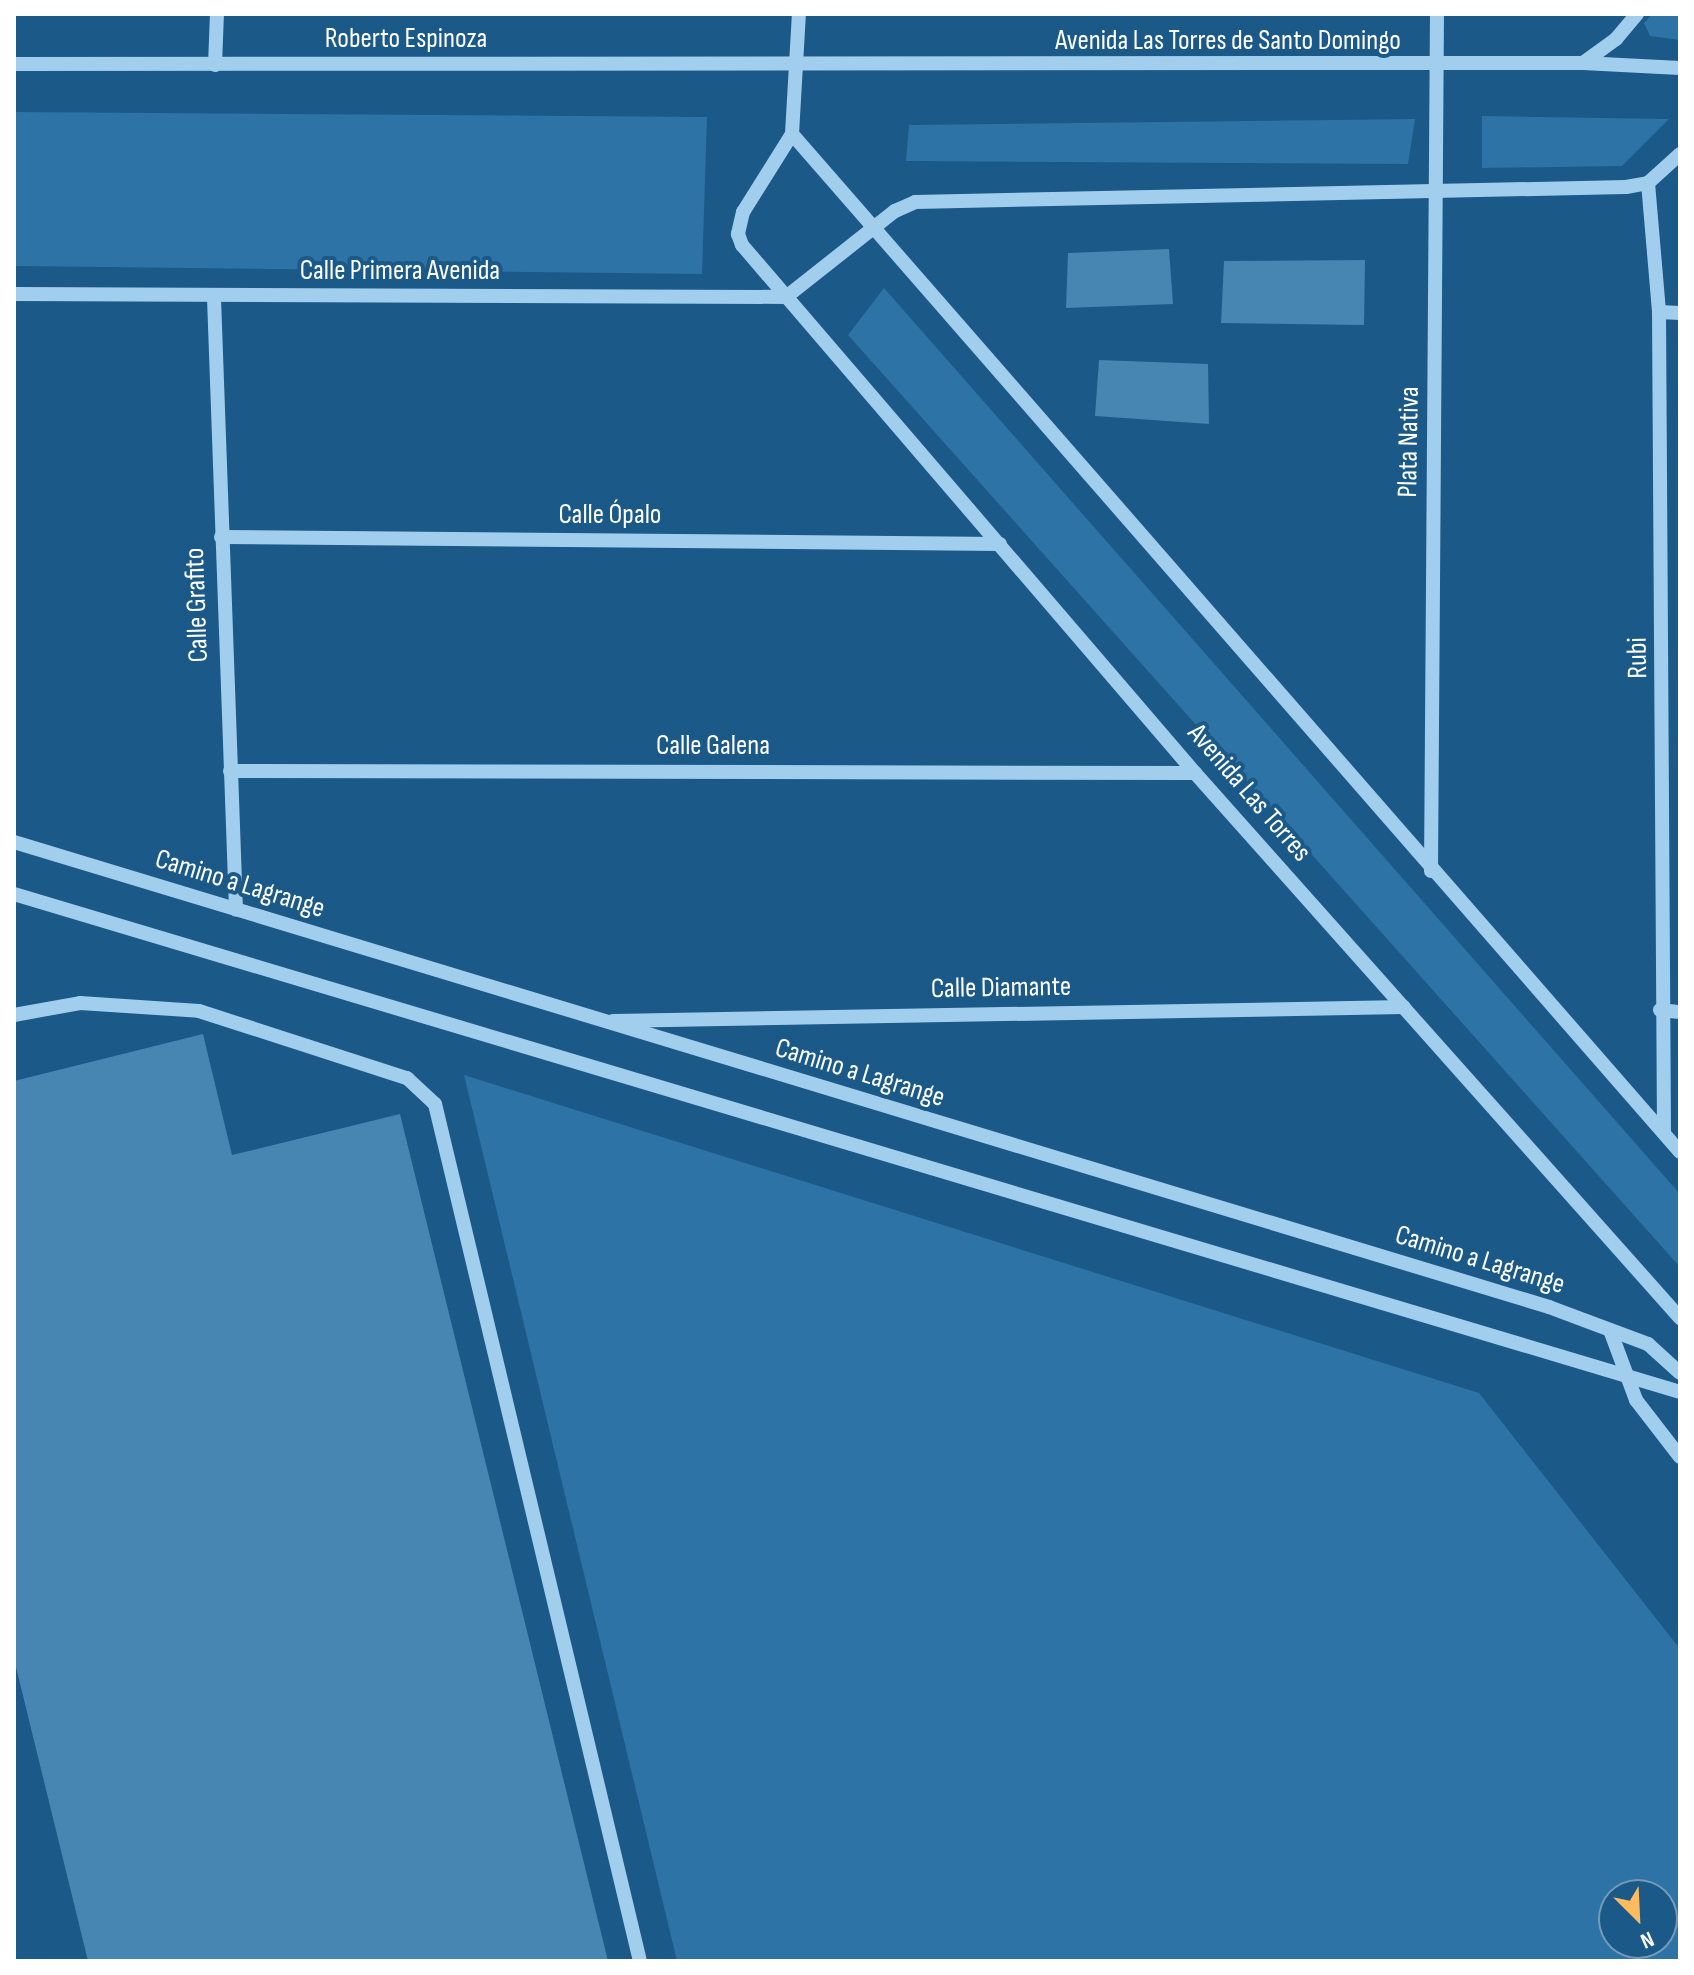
<!DOCTYPE html>
<html>
<head>
<meta charset="utf-8">
<style>
  body { margin:0 }
  #map { position:relative; width:1694px; height:1975px; overflow:hidden; background:#1a5988; font-family:"Sofia Sans Condensed",sans-serif }
  div>[style] { position:absolute }
  .green>* { inset:0; background:#2d73a6 }
  .building>* { inset:0; background:#4785b2 }
  .minor>* { height:14px; margin:-7px; padding:0 7px; transform-origin:7px; border-radius:7px; background:#a2ceed }
  span { translate:-50% -50%; white-space:nowrap; text-align:center; line-height:1.15; -webkit-text-stroke:8px #1a5988; paint-order:stroke }
  .street-label { font-size:28px; color:#fff }
  .frame { position:absolute; inset:0; border:16px solid #fff; pointer-events:none }
  .north { position:absolute; left:1598px; top:1879px; width:80px; height:80px; box-sizing:border-box; background:#1a5988; border:2px solid #769bb8; border-radius:50%; rotate:156deg; font-size:22px; font-weight:700; line-height:32px; text-align:center; color:#fff }
  .north::after { content:''; display:block; margin:auto; width:28px; height:36px; background:#ffbb5e; clip-path:polygon(50% 0,100% 100%,50% 72%,0 100%) }
</style>
</head>
<body>
<div id="map">
  <div class="green">
    <div style="clip-path:polygon(1652px 14px,1680px 14px,1680px 40px,1650px 36px,1644px 23px)"></div>
    <div style="clip-path:polygon(14px 112px,707px 117px,702px 274px,14px 266px)"></div>
    <div style="clip-path:polygon(1482px 116px,1669px 119px,1622px 166px,1482px 168px)"></div>
    <div style="clip-path:polygon(1415px 119px,1408px 164px,906px 161px,909px 125px)"></div>
    <div style="clip-path:polygon(884px 288px,1680px 1194px,1680px 1267px,848px 335px)"></div>
    <div style="clip-path:polygon(evenodd,464px 1075px,1479px 1393px,1680px 1649px,1680px 1961px,677px 1961px,464px 1075px,1662px 1895px,1662px 1943px,1614px 1943px,1614px 1895px,1662px 1895px)"></div>
  </div>
  <div class="building">
    <div style="clip-path:polygon(1169px 249px,1173px 304px,1066px 308px,1068px 253px)"></div>
    <div style="clip-path:polygon(1365px 260px,1364px 325px,1221px 323px,1224px 261px)"></div>
    <div style="clip-path:polygon(1099px 360px,1208px 364px,1209px 424px,1095px 416px)"></div>
    <div style="clip-path:polygon(203px 1034px,232px 1155px,400px 1114px,608px 1961px,88px 1961px,14px 1659px,14px 1081px)"></div>
  </div>
  <div class="minor">
    <div style="left:1583px;top:63px;width:41px;rotate:-36deg"></div>
    <div style="left:1616px;top:39px;width:33px;rotate:-50deg"></div>
    <div style="left:14px;top:64px;width:1569px;rotate:-0.04deg"></div>
    <div style="left:1583px;top:63px;width:97px;rotate:3deg"></div>
    <div style="left:215px;top:65px;width:51px;rotate:-87.8deg"></div>
    <div style="left:792px;top:134px;width:120px;rotate:-86.7deg"></div>
    <div style="left:1648px;top:183px;width:129px;rotate:85.1deg"></div>
    <div style="left:1659px;top:312px;width:821px;rotate:89.65deg"></div>
    <div style="left:14px;top:294px;width:772px;rotate:0.22deg"></div>
    <div style="left:786px;top:297px;width:139px;rotate:-38.3deg"></div>
    <div style="left:895px;top:211px;width:22px;rotate:-24deg"></div>
    <div style="left:915px;top:202px;width:711px;rotate:-1.21deg"></div>
    <div style="left:1626px;top:187px;width:22px;rotate:-10deg"></div>
    <div style="left:1648px;top:183px;width:43px;rotate:-42.2deg"></div>
    <div style="left:214px;top:298px;width:612px;rotate:87.94deg"></div>
    <div style="left:1659px;top:312px;width:21px;rotate:3deg"></div>
    <div style="left:221px;top:537px;width:779px;rotate:0.51deg"></div>
    <div style="left:230px;top:771px;width:965px;rotate:0.12deg"></div>
    <div style="left:14px;top:842px;width:1604px;rotate:16.85deg"></div>
    <div style="left:1549px;top:1307px;width:106px;rotate:20.5deg"></div>
    <div style="left:1648px;top:1344px;width:43px;rotate:42.2deg"></div>
    <div style="left:1431px;top:871px;width:857px;rotate:-89.6deg"></div>
    <div style="left:14px;top:894px;width:1739px;rotate:16.64deg"></div>
    <div style="left:1660px;top:1010px;width:20px;rotate:6deg"></div>
    <div style="left:14px;top:1015px;width:67px;rotate:-10.3deg"></div>
    <div style="left:80px;top:1003px;width:119px;rotate:3.8deg"></div>
    <div style="left:199px;top:1011px;width:219px;rotate:17.9deg"></div>
    <div style="left:407px;top:1078px;width:38px;rotate:43deg"></div>
    <div style="left:435px;top:1104px;width:881px;rotate:76.55deg"></div>
    <div style="left:613px;top:1021px;width:791px;rotate:-1.01deg"></div>
    <div style="left:1680px;top:1152px;width:1351px;rotate:-131.1deg"></div>
    <div style="left:792px;top:134px;width:92px;rotate:122.1deg"></div>
    <div style="left:743px;top:212px;width:23px;rotate:103deg"></div>
    <div style="left:738px;top:234px;width:12px;rotate:70deg"></div>
    <div style="left:742px;top:245px;width:696px;rotate:49.37deg"></div>
    <div style="left:1195px;top:773px;width:730px;rotate:48.33deg"></div>
    <div style="left:1610px;top:1330px;width:75px;rotate:69.6deg"></div>
    <div style="left:1636px;top:1400px;width:72px;rotate:52.3deg"></div>
  </div>
  <div class="street-label">
    <span style="left:406px;top:39px">Roberto Espinoza</span>
    <span style="left:1228px;top:41px">Avenida Las Torres de Santo Domingo</span>
    <span style="left:400px;top:271px">Calle Primera Avenida</span>
    <span style="left:1409px;top:442px;rotate:-89deg">Plata Nativa</span>
    <span style="left:610px;top:515px">Calle Ópalo</span>
    <span style="left:197px;top:605px;rotate:-92deg">Calle Grafito</span>
    <span style="left:1638px;top:658px;rotate:-91deg">Rubi</span>
    <span style="left:713px;top:746px">Calle Galena</span>
    <span style="left:1249px;top:793px;rotate:49deg">Avenida Las Torres</span>
    <span style="left:240px;top:884px;rotate:17deg">Camino a Lagrange</span>
    <span style="left:1001px;top:988px;rotate:-1deg">Calle Diamante</span>
    <span style="left:860px;top:1073px;rotate:17deg">Camino a Lagrange</span>
    <span style="left:1480px;top:1260px;rotate:17deg">Camino a Lagrange</span>
  </div>
  <div class="frame"></div>
  <div class="north">N</div>
</div>
</body>
</html>
